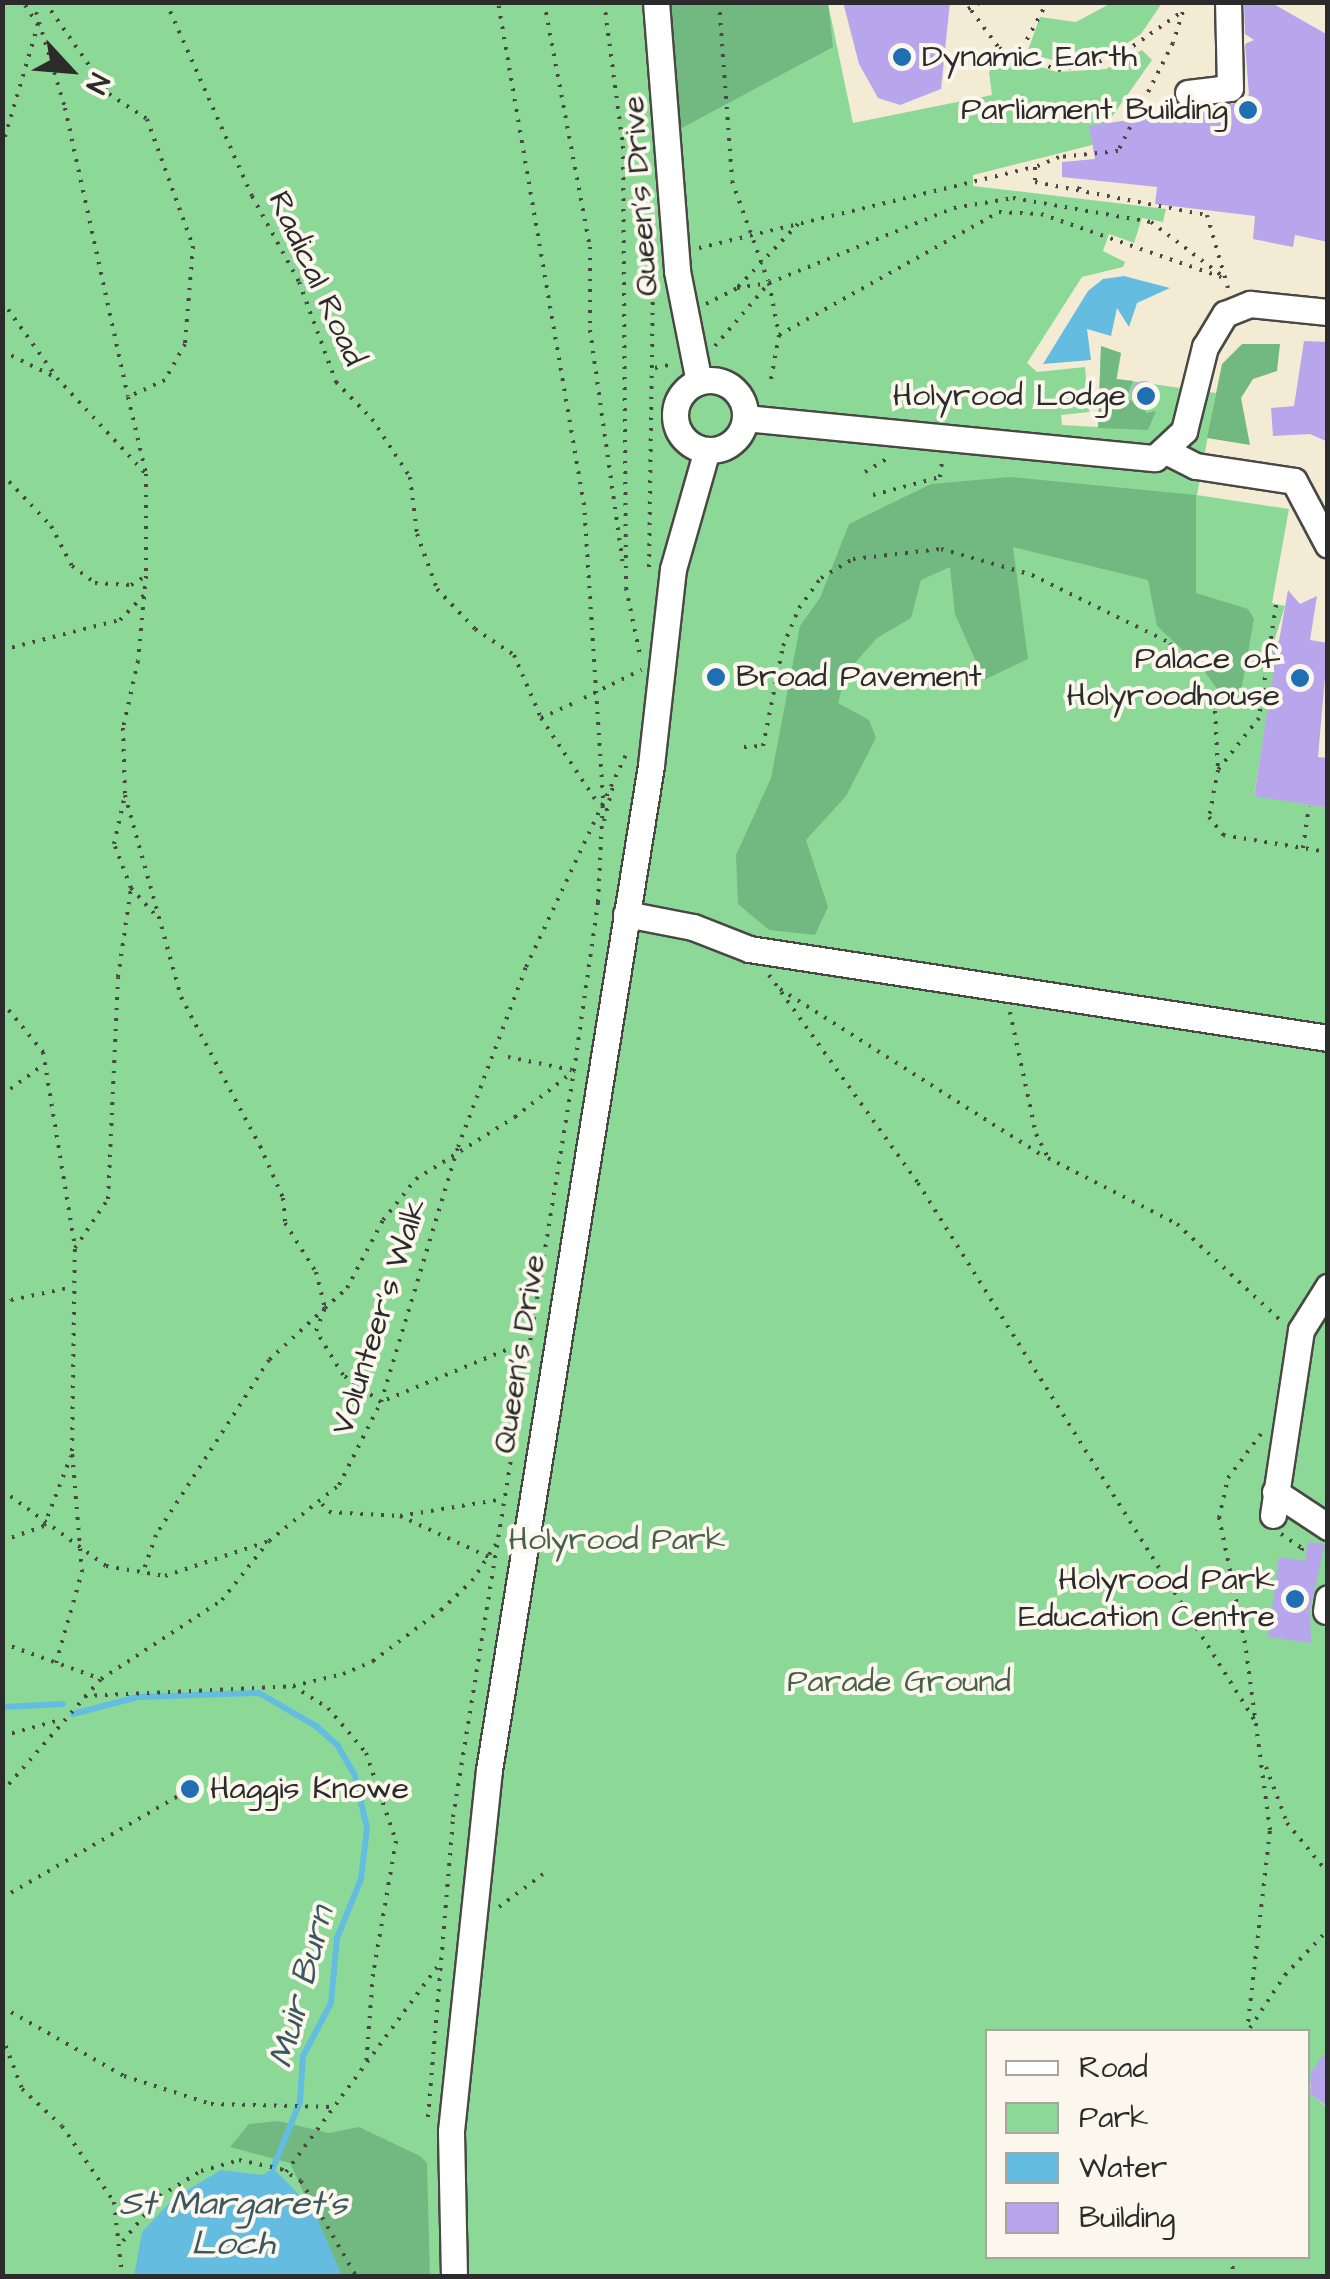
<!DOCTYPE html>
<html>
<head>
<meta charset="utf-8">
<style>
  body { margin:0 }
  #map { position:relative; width:1330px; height:2279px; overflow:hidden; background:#f4ebd5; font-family:"Architects Daughter",sans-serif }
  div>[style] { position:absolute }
  .green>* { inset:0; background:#8cd997 }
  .forest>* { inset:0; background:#71b980 }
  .water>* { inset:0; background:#64bde1 }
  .stream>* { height:6px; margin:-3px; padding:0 3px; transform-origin:3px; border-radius:3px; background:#64bde1 }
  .building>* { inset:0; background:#b8a6ec }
  .round { border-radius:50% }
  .path>* { height:4px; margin-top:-2px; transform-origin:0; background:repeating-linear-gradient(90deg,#494844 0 2.5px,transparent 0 10.5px) }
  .roads { filter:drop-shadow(2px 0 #494844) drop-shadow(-2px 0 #494844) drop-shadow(0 2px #494844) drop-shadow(0 -2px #494844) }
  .minor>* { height:25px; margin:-12.5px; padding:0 12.5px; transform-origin:12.5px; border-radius:12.5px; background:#fff }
  .minor>.ring { margin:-12.5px; padding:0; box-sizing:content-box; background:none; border:25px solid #fff; border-radius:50% }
  .dots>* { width:28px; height:28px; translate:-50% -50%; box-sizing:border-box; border:5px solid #fbf7ec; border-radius:50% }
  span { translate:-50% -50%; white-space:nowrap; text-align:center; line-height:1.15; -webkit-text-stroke:8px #fbf7ec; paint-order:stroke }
  .poi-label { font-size:32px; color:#2b2b2b }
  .left { translate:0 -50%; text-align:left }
  .right { translate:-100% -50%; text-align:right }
  .street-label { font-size:32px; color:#2b2b2b }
  .park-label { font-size:32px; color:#485f4b }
  .water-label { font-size:35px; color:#3c5762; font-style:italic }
  .frame { position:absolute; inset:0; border:5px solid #2b2b2b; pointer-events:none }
  .legend { position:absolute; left:985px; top:2029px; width:325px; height:230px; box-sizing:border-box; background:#fbf7ec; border:2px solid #a8a59f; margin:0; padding:12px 18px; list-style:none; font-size:30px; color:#2b2b2b }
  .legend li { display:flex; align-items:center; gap:20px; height:50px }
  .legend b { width:50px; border:2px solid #a8a59f }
  .north { position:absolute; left:20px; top:20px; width:100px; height:100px; -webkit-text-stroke:8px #fbf7ec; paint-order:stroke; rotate:116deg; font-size:28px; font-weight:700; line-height:40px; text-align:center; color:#2b2b2b }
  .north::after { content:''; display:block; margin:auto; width:35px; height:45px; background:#2b2b2b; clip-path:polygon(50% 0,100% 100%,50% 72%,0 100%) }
</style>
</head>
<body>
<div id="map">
  <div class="green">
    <div style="clip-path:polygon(1113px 2px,1162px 3px,1141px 34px,1106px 57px,1067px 64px,1027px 53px,1040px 17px,1076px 22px)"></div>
    <div style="clip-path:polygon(evenodd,3px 3px,828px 3px,853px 123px,992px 95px,989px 72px,1001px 55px,1057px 72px,1106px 69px,1142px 50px,1152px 60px,1092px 145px,973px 175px,973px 186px,1166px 209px,1163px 222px,1142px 218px,1134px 243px,1109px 234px,1103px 251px,1125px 262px,1123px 267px,1082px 277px,1027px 363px,1037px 372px,1085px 367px,1089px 412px,1061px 415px,1062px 425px,1098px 427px,1101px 346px,1121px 353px,1117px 379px,1216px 393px,1197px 495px,1289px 509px,1272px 603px,1285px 606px,1272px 648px,1277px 656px,1254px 795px,1328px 808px,1328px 2066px,1316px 2065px,1308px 2092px,1327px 2107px,1327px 2276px,3px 2276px,3px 3px,988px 2032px,1308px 2032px,1308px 2256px,988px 2256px,988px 2032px)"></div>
  </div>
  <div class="forest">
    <div style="clip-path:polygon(665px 3px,828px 3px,833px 47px,678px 130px)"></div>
    <div style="clip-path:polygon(1242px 344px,1280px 344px,1277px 371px,1253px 379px,1241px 398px,1250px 445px,1207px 438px,1222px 364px)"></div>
    <div style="clip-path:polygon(1101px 346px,1121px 353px,1116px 379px,1133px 381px,1126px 399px,1143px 404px,1146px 413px,1156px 411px,1148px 430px,1098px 428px)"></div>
    <div style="clip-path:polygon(1010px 477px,1196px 495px,1196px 593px,1248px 609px,1254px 619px,1242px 686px,1230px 707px,1202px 668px,1157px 626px,1148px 580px,1013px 547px,1028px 659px,984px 680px,955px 614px,950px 567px,921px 580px,911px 618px,877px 638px,846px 673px,838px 703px,869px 720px,876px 738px,846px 796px,806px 840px,828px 907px,815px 935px,769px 930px,738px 904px,736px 855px,771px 778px,800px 626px,820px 598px,849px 524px,931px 484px)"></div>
    <div style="clip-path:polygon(278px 2121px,329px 2133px,359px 2127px,420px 2156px,427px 2163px,430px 2276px,342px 2276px,290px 2163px,230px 2147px,249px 2124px)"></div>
  </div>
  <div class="water">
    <div style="clip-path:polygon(1124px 276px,1170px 288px,1137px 303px,1129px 327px,1117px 308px,1111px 336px,1087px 329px,1091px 360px,1043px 364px,1088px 291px,1103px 279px)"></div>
    <div style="clip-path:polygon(273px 2168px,313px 2209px,342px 2276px,134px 2276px,142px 2232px,174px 2198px,221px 2170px,263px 2175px)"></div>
  </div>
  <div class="stream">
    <div style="left:2px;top:1707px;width:61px;rotate:-2.8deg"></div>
    <div style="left:73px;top:1714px;width:67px;rotate:-14.7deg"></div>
    <div style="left:138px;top:1697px;width:121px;rotate:-1.9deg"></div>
    <div style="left:259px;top:1693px;width:66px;rotate:30.1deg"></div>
    <div style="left:316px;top:1726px;width:30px;rotate:42deg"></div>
    <div style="left:338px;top:1746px;width:34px;rotate:60deg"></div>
    <div style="left:355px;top:1776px;width:53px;rotate:77deg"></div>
    <div style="left:367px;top:1828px;width:51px;rotate:96.7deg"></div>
    <div style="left:361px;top:1879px;width:64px;rotate:112.1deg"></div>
    <div style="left:337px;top:1938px;width:65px;rotate:95.3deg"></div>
    <div style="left:331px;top:2003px;width:60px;rotate:117.8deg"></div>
    <div style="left:303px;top:2056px;width:46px;rotate:93.7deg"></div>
    <div style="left:300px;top:2102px;width:71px;rotate:112.2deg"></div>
  </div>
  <div class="building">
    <div style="clip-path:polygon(843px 2px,950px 2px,941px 89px,900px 105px,878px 98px,859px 64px)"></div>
    <div style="clip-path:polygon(1244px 2px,1270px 2px,1328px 35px,1328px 242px,1295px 235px,1293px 247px,1253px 239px,1255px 216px,1155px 204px,1157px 187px,1062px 177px,1062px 162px,1095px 159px,1089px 126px,1232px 104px,1249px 95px,1245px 44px,1254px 40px,1245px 34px)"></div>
    <div style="clip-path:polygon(1304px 341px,1328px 342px,1328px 442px,1310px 434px,1273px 436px,1271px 408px,1294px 406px)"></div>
    <div class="round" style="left:1131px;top:381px;width:26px;height:26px"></div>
    <div style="clip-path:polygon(1288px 590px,1300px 604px,1317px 596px,1310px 640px,1328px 643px,1318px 757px,1328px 758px,1328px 808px,1254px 796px,1276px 656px,1267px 647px,1279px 641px)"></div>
    <div style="clip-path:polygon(1308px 1542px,1325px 1544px,1310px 1609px,1311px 1643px,1268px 1637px,1279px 1557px,1305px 1561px)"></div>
    <div style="clip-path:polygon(1328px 2049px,1328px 2107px,1310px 2094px,1311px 2072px)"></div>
  </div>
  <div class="path">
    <div style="left:33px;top:2px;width:111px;rotate:73.2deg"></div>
    <div style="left:65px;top:108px;width:295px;rotate:77.7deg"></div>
    <div style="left:45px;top:2px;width:112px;rotate:55.2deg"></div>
    <div style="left:109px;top:94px;width:45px;rotate:33.3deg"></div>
    <div style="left:147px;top:119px;width:135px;rotate:70.1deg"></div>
    <div style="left:193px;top:246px;width:98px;rotate:94.7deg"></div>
    <div style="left:185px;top:344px;width:41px;rotate:119.1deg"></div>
    <div style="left:165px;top:380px;width:41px;rotate:155.3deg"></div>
    <div style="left:128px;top:397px;width:79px;rotate:76.8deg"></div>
    <div style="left:146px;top:474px;width:102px;rotate:90deg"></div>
    <div style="left:146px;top:576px;width:85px;rotate:95.4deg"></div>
    <div style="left:138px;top:661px;width:69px;rotate:102.6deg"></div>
    <div style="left:123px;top:728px;width:67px;rotate:88.3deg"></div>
    <div style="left:125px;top:795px;width:210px;rotate:74.5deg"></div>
    <div style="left:181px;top:997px;width:169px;rotate:62.1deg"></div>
    <div style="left:260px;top:1146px;width:57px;rotate:66.1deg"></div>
    <div style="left:283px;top:1198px;width:25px;rotate:85deg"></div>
    <div style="left:285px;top:1223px;width:58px;rotate:57.7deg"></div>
    <div style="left:316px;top:1272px;width:37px;rotate:76deg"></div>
    <div style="left:325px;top:1308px;width:76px;rotate:137.1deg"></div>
    <div style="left:269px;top:1360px;width:208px;rotate:122.9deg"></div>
    <div style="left:156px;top:1535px;width:42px;rotate:109.3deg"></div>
    <div style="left:166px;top:2px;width:212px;rotate:66.1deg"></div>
    <div style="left:252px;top:196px;width:98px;rotate:61.3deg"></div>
    <div style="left:299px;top:282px;width:107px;rotate:69.7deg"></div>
    <div style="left:336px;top:382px;width:52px;rotate:45.8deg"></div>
    <div style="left:372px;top:419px;width:69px;rotate:56.8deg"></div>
    <div style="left:410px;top:477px;width:57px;rotate:83deg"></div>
    <div style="left:417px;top:534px;width:59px;rotate:70deg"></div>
    <div style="left:437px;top:589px;width:55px;rotate:46.5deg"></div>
    <div style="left:475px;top:629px;width:47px;rotate:33.7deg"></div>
    <div style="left:514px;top:655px;width:69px;rotate:66.8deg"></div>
    <div style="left:541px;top:718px;width:105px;rotate:56.3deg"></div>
    <div style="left:544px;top:2px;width:249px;rotate:79.4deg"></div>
    <div style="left:590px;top:247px;width:83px;rotate:90deg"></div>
    <div style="left:590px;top:330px;width:236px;rotate:82deg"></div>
    <div style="left:604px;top:2px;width:145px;rotate:82.5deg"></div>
    <div style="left:623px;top:146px;width:442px;rotate:89.6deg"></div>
    <div style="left:626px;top:588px;width:68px;rotate:78.2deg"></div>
    <div style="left:719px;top:2px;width:179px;rotate:85.8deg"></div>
    <div style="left:732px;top:181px;width:106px;rotate:70.2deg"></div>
    <div style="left:965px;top:2px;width:57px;rotate:53.5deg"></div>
    <div style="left:999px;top:48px;width:63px;rotate:20.4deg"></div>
    <div style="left:1058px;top:70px;width:59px;rotate:-11.7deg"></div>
    <div style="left:1116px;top:58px;width:82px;rotate:-35deg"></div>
    <div style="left:1186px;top:2px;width:43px;rotate:107.6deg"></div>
    <div style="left:1173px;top:43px;width:121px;rotate:117deg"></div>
    <div style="left:1118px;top:151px;width:59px;rotate:174.2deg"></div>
    <div style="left:1059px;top:157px;width:26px;rotate:157deg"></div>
    <div style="left:1035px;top:167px;width:15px;rotate:90deg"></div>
    <div style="left:1035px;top:182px;width:175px;rotate:10.9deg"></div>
    <div style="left:1207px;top:215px;width:76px;rotate:74deg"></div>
    <div style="left:1321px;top:2px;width:12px;rotate:55deg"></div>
    <div style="left:968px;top:9px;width:15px;rotate:-28deg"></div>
    <div style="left:1017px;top:58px;width:59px;rotate:-61.7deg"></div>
    <div style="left:2px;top:147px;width:127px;rotate:-73.6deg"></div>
    <div style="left:38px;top:25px;width:27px;rotate:-123deg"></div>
    <div style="left:1079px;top:189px;width:10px;rotate:-73deg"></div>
    <div style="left:798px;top:224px;width:88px;rotate:133.6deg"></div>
    <div style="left:737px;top:288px;width:32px;rotate:-9deg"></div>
    <div style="left:769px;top:283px;width:200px;rotate:-22.1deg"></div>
    <div style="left:954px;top:208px;width:60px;rotate:-9.6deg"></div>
    <div style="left:1013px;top:198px;width:140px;rotate:9.9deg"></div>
    <div style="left:1151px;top:222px;width:93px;rotate:37.1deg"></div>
    <div style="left:699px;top:248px;width:346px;rotate:-13.6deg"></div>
    <div style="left:2px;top:301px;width:91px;rotate:54.4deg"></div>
    <div style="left:706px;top:304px;width:35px;rotate:-27deg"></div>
    <div style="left:779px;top:335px;width:252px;rotate:-29.2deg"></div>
    <div style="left:999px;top:212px;width:42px;rotate:2.7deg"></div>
    <div style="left:1041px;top:214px;width:191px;rotate:19.3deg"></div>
    <div style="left:715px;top:346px;width:83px;rotate:-49.4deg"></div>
    <div style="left:769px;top:283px;width:53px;rotate:79.1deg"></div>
    <div style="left:779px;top:335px;width:51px;rotate:100.2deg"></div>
    <div style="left:2px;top:351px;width:61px;rotate:26.1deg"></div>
    <div style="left:57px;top:378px;width:129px;rotate:47.2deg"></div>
    <div style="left:655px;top:368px;width:19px;rotate:-12deg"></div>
    <div style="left:865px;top:472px;width:31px;rotate:-31deg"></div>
    <div style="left:2px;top:474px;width:71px;rotate:46.7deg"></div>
    <div style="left:51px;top:526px;width:45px;rotate:62.3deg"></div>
    <div style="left:72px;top:566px;width:29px;rotate:36deg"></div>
    <div style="left:95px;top:583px;width:36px;rotate:3deg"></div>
    <div style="left:131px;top:585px;width:17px;rotate:-31deg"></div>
    <div style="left:873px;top:495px;width:69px;rotate:-15deg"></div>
    <div style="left:940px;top:477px;width:16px;rotate:-83deg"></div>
    <div style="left:649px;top:567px;width:291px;rotate:-89.2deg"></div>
    <div style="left:1276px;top:605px;width:114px;rotate:98.6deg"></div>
    <div style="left:1259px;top:718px;width:66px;rotate:128.3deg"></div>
    <div style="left:1218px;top:770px;width:48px;rotate:100.8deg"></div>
    <div style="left:1209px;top:817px;width:23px;rotate:52deg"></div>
    <div style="left:1223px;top:835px;width:106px;rotate:9.2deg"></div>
    <div style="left:2px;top:650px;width:122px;rotate:-14.3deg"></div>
    <div style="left:120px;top:620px;width:35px;rotate:-46deg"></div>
    <div style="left:584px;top:698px;width:64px;rotate:-26.2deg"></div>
    <div style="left:541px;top:718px;width:41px;rotate:-24.7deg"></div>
    <div style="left:744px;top:747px;width:19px;rotate:-3deg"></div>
    <div style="left:763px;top:746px;width:102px;rotate:-78.7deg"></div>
    <div style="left:783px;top:646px;width:41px;rotate:-67.2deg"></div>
    <div style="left:799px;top:608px;width:37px;rotate:-54deg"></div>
    <div style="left:821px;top:578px;width:37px;rotate:-31deg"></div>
    <div style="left:853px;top:559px;width:89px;rotate:-6.5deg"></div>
    <div style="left:941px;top:549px;width:95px;rotate:15.9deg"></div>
    <div style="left:1032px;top:575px;width:154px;rotate:26.2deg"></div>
    <div style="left:1170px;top:643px;width:82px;rotate:56.5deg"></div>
    <div style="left:1215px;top:711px;width:59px;rotate:87.1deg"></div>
    <div style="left:604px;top:821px;width:40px;rotate:-75.6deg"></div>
    <div style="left:1303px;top:848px;width:42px;rotate:-81.9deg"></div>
    <div style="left:131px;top:888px;width:40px;rotate:48deg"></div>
    <div style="left:769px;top:975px;width:256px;rotate:54.4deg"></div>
    <div style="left:918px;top:1183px;width:635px;rotate:57.94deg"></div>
    <div style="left:780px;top:989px;width:315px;rotate:32.4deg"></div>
    <div style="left:2px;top:1002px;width:65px;rotate:50.6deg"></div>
    <div style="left:43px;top:1052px;width:199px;rotate:80.7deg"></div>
    <div style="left:1010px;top:1012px;width:125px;rotate:78deg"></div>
    <div style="left:1036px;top:1134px;width:27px;rotate:63deg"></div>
    <div style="left:1048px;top:1158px;width:145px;rotate:27.1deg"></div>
    <div style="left:1177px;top:1224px;width:142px;rotate:43deg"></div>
    <div style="left:508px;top:1057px;width:65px;rotate:11.5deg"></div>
    <div style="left:2px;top:1095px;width:51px;rotate:-36.2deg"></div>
    <div style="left:2px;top:1307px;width:11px;rotate:-38deg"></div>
    <div style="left:11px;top:1300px;width:63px;rotate:-11.8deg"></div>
    <div style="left:525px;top:1342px;width:156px;rotate:157.4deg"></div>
    <div style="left:381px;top:1402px;width:47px;rotate:-144.6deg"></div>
    <div style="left:343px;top:1375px;width:52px;rotate:-121.5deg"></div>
    <div style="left:316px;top:1331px;width:25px;rotate:-69deg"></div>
    <div style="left:325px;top:1308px;width:30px;rotate:-42deg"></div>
    <div style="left:347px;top:1288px;width:77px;rotate:-62.1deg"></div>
    <div style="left:383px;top:1220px;width:53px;rotate:-51.2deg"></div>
    <div style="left:416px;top:1179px;width:117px;rotate:-32.1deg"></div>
    <div style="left:515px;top:1117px;width:75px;rotate:-37.9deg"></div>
    <div style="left:2px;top:1490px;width:129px;rotate:36.2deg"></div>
    <div style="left:106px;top:1566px;width:60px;rotate:9.6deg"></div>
    <div style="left:165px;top:1576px;width:110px;rotate:-18.6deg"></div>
    <div style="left:269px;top:1541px;width:90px;rotate:-38.7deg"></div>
    <div style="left:339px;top:1485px;width:93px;rotate:-63.2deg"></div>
    <div style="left:381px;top:1402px;width:266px;rotate:-73.2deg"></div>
    <div style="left:458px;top:1147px;width:192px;rotate:-69.3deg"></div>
    <div style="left:526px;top:967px;width:240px;rotate:-64.8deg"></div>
    <div style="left:322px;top:1504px;width:11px;rotate:49deg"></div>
    <div style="left:329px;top:1512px;width:71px;rotate:3.2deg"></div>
    <div style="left:400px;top:1516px;width:105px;rotate:-9.3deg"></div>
    <div style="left:400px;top:1516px;width:98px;rotate:24.7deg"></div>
    <div style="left:1281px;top:1534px;width:25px;rotate:34deg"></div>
    <div style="left:1302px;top:1548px;width:10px;rotate:96deg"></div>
    <div style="left:2px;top:1541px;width:45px;rotate:-19.7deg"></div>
    <div style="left:44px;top:1526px;width:75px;rotate:-68.9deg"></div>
    <div style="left:2px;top:1643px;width:105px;rotate:20deg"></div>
    <div style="left:56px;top:1663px;width:95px;rotate:-74.1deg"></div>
    <div style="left:82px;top:1572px;width:121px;rotate:-94.7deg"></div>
    <div style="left:72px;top:1451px;width:203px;rotate:-89.2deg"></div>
    <div style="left:75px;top:1248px;width:59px;rotate:-56deg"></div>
    <div style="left:108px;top:1199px;width:222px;rotate:-87.4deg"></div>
    <div style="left:118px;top:977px;width:90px;rotate:-81.7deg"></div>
    <div style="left:131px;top:888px;width:47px;rotate:-111.1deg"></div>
    <div style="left:114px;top:844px;width:50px;rotate:-77.3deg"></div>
    <div style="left:293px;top:1686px;width:41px;rotate:32.2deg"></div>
    <div style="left:328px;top:1708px;width:59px;rotate:49.8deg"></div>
    <div style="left:366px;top:1753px;width:93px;rotate:71.2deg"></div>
    <div style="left:396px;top:1841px;width:135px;rotate:99.8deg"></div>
    <div style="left:373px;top:1974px;width:92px;rotate:94.4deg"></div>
    <div style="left:84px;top:1696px;width:209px;rotate:-2.7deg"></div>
    <div style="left:293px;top:1686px;width:51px;rotate:-13.5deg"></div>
    <div style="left:343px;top:1674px;width:33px;rotate:-23deg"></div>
    <div style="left:373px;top:1661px;width:85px;rotate:-36.9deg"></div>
    <div style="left:441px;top:1610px;width:42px;rotate:-43.1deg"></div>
    <div style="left:472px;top:1581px;width:44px;rotate:-57deg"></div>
    <div style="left:2px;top:1736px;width:63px;rotate:-15.6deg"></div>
    <div style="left:1266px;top:1767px;width:60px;rotate:69.4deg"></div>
    <div style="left:1287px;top:1823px;width:65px;rotate:50.6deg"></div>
    <div style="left:2px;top:1792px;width:150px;rotate:-48.8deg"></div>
    <div style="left:101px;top:1679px;width:145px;rotate:-33.1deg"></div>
    <div style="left:222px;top:1600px;width:75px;rotate:-51.5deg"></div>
    <div style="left:2px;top:1898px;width:217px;rotate:-30.1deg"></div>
    <div style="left:499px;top:1907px;width:55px;rotate:-36.9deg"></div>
    <div style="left:2px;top:2007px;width:140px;rotate:29.5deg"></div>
    <div style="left:124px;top:2076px;width:91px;rotate:17.8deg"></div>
    <div style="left:211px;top:2104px;width:122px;rotate:1.4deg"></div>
    <div style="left:1250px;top:2028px;width:64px;rotate:-56.6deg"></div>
    <div style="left:1285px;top:1975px;width:62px;rotate:-46.3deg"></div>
    <div style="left:1247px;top:2032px;width:203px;rotate:-83.5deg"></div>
    <div style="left:1270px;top:1830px;width:189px;rotate:-97.6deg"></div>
    <div style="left:1245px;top:1643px;width:128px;rotate:-101.7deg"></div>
    <div style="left:1219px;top:1518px;width:41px;rotate:-77.3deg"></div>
    <div style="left:1228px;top:1478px;width:59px;rotate:-53.3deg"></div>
    <div style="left:2px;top:2036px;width:57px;rotate:69.3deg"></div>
    <div style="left:22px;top:2089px;width:54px;rotate:42.8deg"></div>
    <div style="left:62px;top:2126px;width:92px;rotate:55.6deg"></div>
    <div style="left:114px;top:2202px;width:74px;rotate:83.8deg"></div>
    <div style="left:428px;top:2117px;width:301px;rotate:-85.2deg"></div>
    <div style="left:453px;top:1817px;width:756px;rotate:-80.79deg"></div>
    <div style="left:574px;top:1071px;width:171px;rotate:-81.9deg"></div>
    <div style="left:598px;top:902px;width:104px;rotate:-87.2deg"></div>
    <div style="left:603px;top:798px;width:294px;rotate:-93.7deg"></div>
    <div style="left:584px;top:505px;width:510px;rotate:-99.7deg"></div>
    <div style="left:286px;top:2172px;width:260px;rotate:-53.6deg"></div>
    <div style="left:123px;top:2241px;width:58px;rotate:-50.6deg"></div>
    <div style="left:160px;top:2196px;width:48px;rotate:-31.4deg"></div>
    <div style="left:201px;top:2171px;width:40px;rotate:-16deg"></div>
    <div style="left:239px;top:2160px;width:43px;rotate:12.1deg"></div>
    <div style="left:281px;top:2169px;width:23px;rotate:31deg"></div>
    <div style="left:301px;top:2181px;width:110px;rotate:59.9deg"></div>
    <div style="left:1232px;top:2256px;width:20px;rotate:87deg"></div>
  </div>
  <div class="roads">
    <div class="minor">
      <div style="left:656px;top:2px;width:270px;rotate:85.5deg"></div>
      <div style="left:677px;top:271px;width:113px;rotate:78.8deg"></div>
      <div style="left:1188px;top:93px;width:42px;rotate:-6.8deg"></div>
      <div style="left:1230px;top:88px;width:86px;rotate:-91.3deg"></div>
      <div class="ring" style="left:675px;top:380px;width:45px;height:45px"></div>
      <div style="left:745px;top:418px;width:412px;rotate:5.6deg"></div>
      <div style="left:1155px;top:458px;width:40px;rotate:-43deg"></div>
      <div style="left:1184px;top:431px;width:87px;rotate:-76deg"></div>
      <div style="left:1205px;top:347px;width:39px;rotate:-59deg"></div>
      <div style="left:1225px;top:314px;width:27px;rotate:-22deg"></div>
      <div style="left:1250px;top:304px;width:78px;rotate:5.9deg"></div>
      <div style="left:1168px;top:452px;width:31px;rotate:27deg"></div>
      <div style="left:1196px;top:466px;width:99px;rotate:8.7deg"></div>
      <div style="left:1294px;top:481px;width:72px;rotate:62deg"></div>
      <div style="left:626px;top:914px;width:68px;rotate:11deg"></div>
      <div style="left:693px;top:927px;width:60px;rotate:21.4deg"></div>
      <div style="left:749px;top:949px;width:586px;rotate:8.74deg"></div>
      <div style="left:1275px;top:1492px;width:64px;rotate:33.4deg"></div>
      <div style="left:1273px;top:1515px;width:187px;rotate:-81.4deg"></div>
      <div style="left:1301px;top:1330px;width:51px;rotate:-57.9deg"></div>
      <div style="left:1326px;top:1611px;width:13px;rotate:-81deg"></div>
      <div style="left:454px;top:2276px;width:145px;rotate:-91.2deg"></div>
      <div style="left:451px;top:2131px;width:363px;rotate:-84deg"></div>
      <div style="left:489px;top:1770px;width:1018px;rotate:-80.84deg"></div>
      <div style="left:651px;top:765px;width:197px;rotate:-83.6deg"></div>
      <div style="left:673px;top:569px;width:124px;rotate:-74.1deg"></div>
    </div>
  </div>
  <div class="dots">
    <div style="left:902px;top:57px;background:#1f6fb2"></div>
    <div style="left:1248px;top:110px;background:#1f6fb2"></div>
    <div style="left:1146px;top:396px;background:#1f6fb2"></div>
    <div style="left:716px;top:677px;background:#1f6fb2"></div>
    <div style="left:1300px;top:678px;background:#1f6fb2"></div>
    <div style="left:1295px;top:1599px;background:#1f6fb2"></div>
    <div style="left:190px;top:1789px;background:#1f6fb2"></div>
  </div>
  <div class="poi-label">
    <span class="left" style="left:922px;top:57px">Dynamic Earth</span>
    <span class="right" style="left:1228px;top:110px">Parliament Building</span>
    <span class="right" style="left:1126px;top:396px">Holyrood Lodge</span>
    <span class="right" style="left:1280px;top:678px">Palace of<br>Holyroodhouse</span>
    <span class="left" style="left:736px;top:677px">Broad Pavement</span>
    <span class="right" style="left:1275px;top:1599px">Holyrood Park<br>Education Centre</span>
    <span class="left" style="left:210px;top:1789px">Haggis Knowe</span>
  </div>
  <div class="street-label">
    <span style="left:641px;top:196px;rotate:-94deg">Queen's Drive</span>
    <span style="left:316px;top:279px;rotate:65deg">Radical Road</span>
    <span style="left:380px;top:1317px;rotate:-72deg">Volunteer's Walk</span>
    <span style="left:520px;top:1354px;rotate:-81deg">Queen's Drive</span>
  </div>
  <div class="park-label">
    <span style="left:617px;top:1540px">Holyrood Park</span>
    <span style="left:899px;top:1682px">Parade Ground</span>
  </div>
  <div class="water-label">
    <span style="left:302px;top:1987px;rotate:-75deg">Muir Burn</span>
    <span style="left:233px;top:2224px">St Margaret's<br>Loch</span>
  </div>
  <div class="frame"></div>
  <ul class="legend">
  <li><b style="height:12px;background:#fff"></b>Road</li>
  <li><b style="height:28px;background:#8cd997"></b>Park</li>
  <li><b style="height:28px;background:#64bde1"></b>Water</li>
  <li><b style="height:28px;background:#b8a6ec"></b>Building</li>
  </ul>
  <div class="north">N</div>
</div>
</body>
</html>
